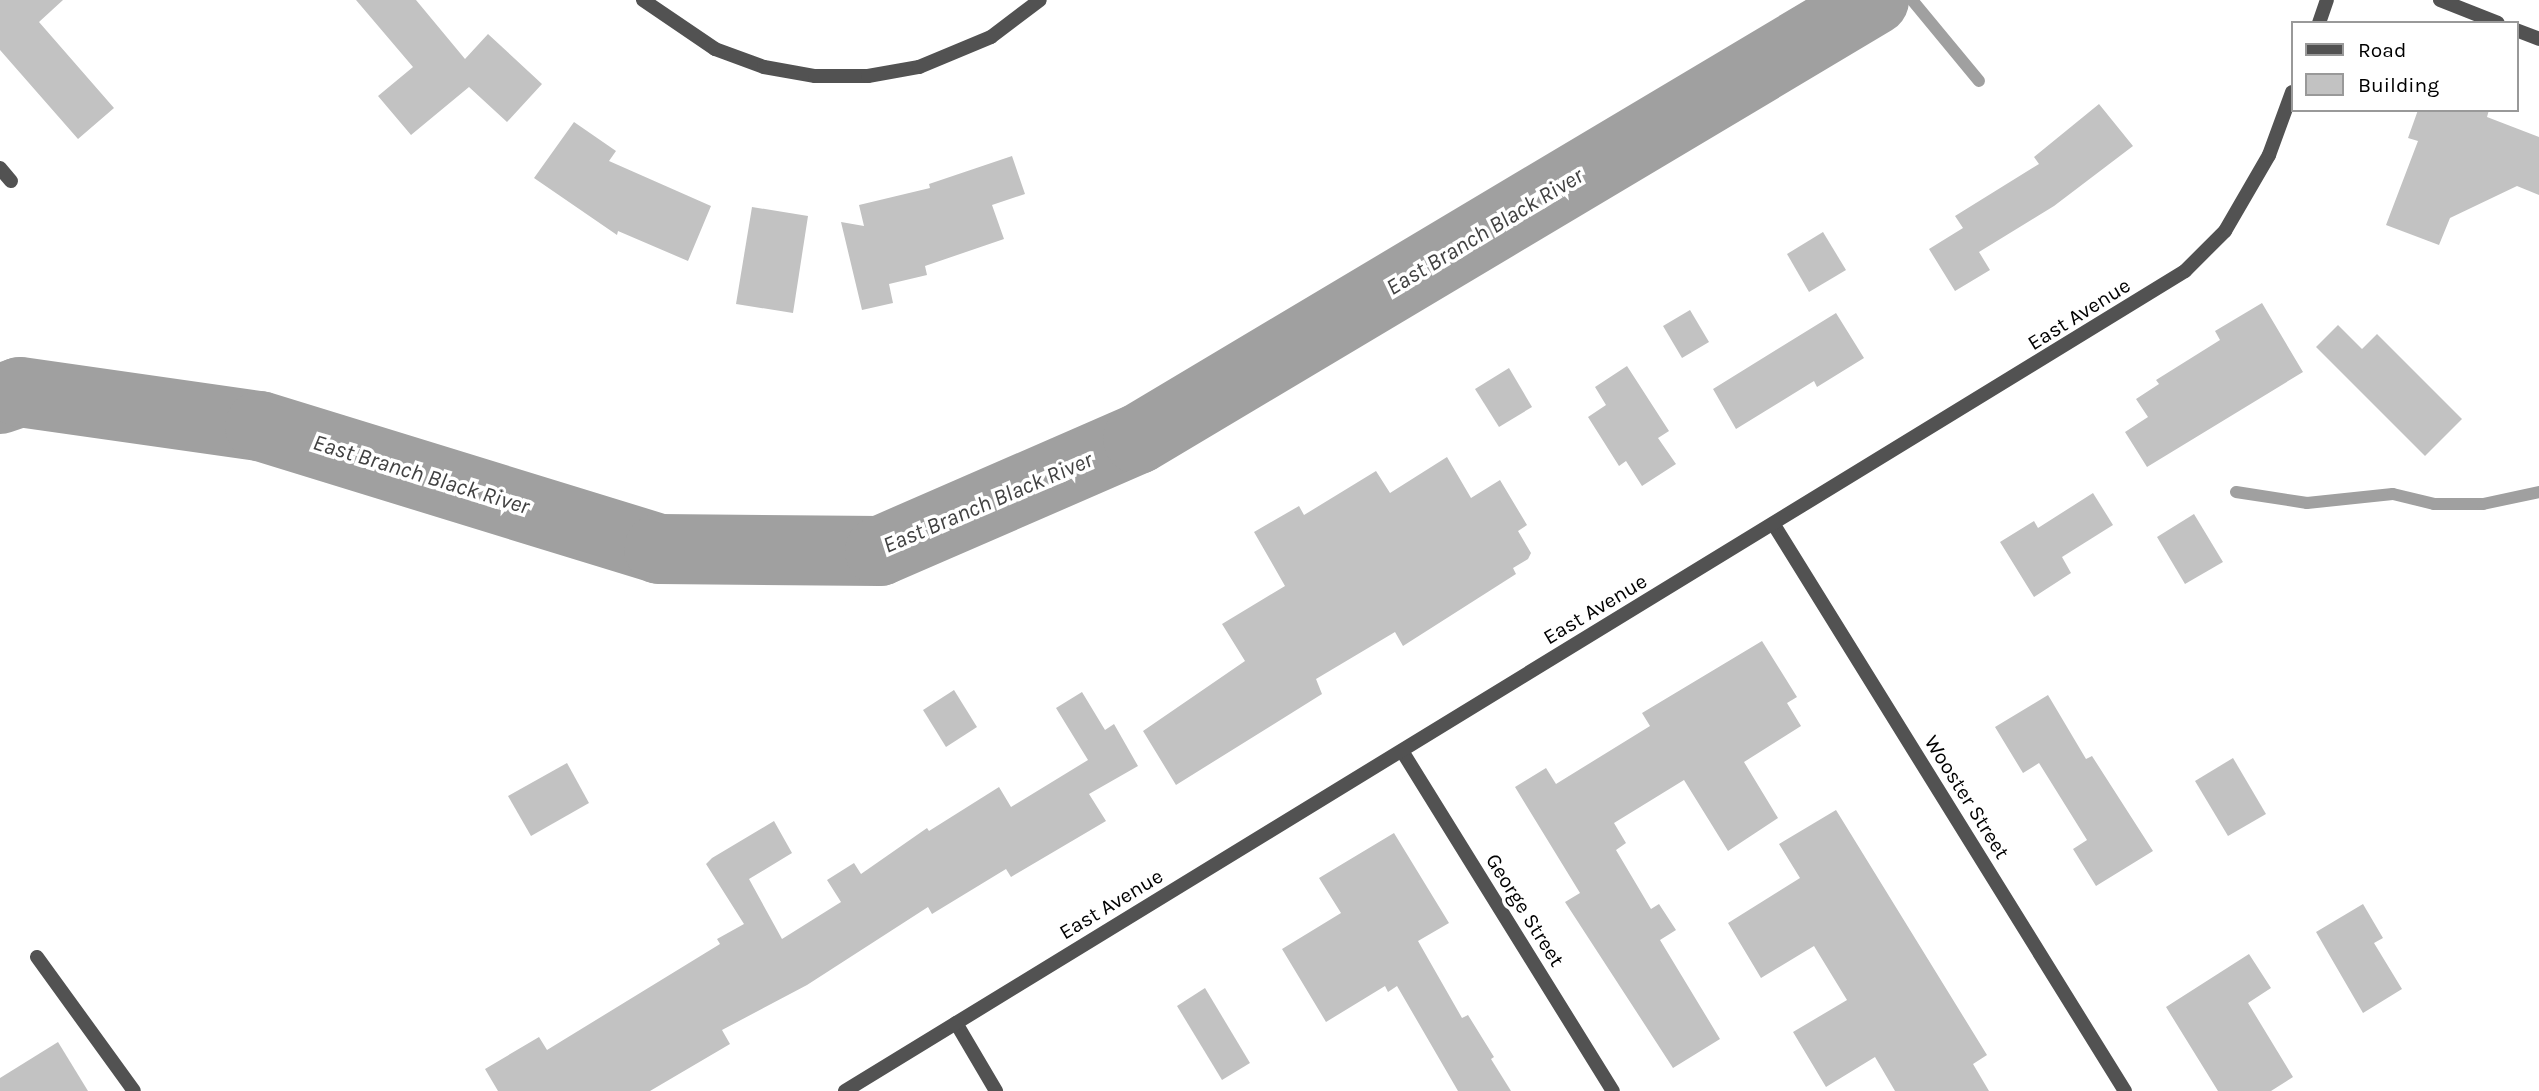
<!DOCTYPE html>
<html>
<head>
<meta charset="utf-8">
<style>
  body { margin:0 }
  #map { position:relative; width:2539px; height:1091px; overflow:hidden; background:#fff; font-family:Karla,sans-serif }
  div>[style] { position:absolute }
  .stream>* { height:12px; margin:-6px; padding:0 6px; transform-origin:6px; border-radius:6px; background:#a0a0a0 }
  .river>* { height:70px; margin:-35px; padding:0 35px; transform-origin:35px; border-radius:35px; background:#a0a0a0 }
  .building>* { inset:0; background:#c2c2c2 }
  .service>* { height:14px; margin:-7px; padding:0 7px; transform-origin:7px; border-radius:7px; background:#525252 }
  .minor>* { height:14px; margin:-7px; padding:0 7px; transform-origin:7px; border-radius:7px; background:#525252 }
  .tertiary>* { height:14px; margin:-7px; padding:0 7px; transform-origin:7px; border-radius:7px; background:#525252 }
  span { translate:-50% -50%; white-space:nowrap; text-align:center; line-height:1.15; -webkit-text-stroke:7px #fff; paint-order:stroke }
  .street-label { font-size:21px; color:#000 }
  .water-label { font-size:23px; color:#414141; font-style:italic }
  .legend { position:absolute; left:2291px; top:21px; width:228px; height:91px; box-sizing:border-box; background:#fff; border:2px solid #999; margin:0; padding:9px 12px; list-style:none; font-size:21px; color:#000 }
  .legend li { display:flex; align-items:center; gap:14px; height:35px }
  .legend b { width:35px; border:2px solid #999 }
</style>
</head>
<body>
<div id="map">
  <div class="stream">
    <div style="left:1912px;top:0;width:105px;rotate:50.4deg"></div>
    <div style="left:2236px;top:492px;width:72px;rotate:8.8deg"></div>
    <div style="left:2307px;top:503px;width:86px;rotate:-6deg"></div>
    <div style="left:2393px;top:494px;width:42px;rotate:13.7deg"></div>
    <div style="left:2434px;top:504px;width:49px"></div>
    <div style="left:2483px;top:504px;width:57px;rotate:-12.1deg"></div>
  </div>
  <div class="river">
    <div style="left:0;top:399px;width:21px;rotate:-19deg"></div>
    <div style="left:20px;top:392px;width:242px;rotate:8.1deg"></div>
    <div style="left:260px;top:426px;width:418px;rotate:17.1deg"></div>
    <div style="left:659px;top:549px;width:221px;rotate:0.5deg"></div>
    <div style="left:880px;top:551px;width:281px;rotate:-23.5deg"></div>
    <div style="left:1138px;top:439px;width:857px;rotate:-30.81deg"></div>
  </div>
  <div class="building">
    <div style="clip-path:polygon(0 0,63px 0,39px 22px,114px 108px,78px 139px,0 50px)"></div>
    <div style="clip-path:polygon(356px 0,416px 0,465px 59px,488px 34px,542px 84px,507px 122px,469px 87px,411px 135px,378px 96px,413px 67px)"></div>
    <div style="clip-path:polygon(2099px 104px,2133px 146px,2054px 206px,1979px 252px,1990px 270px,1955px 291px,1929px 249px,1963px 228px,1955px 216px,2039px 164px,2034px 157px)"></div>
    <div style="clip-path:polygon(2418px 110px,2489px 110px,2487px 117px,2539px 137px,2539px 195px,2517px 186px,2450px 218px,2439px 245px,2386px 225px,2418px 141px,2408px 138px)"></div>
    <div style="clip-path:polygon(574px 122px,616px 151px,609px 161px,711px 206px,688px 261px,618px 231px,617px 235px,534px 178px)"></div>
    <div style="clip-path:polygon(1012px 156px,1025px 194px,992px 205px,1004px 239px,925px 266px,927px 275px,889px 284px,893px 303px,862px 310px,841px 222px,864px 226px,859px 205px,930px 188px,929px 184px)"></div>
    <div style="clip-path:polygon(752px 207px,808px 216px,793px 313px,736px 304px)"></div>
    <div style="clip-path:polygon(1823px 232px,1846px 270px,1809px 292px,1787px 254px)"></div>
    <div style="clip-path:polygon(2262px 303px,2303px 372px,2147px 467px,2125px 432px,2148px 417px,2136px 399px,2159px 384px,2156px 380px,2220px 340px,2215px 331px)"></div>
    <div style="clip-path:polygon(1690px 310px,1709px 342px,1682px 358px,1663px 326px)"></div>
    <div style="clip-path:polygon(1836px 313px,1864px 358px,1817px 387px,1814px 381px,1736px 429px,1713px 389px)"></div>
    <div style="clip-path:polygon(2338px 325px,2362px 349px,2377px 334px,2462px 419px,2425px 456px,2316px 347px)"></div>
    <div style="clip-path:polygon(1627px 366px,1669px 431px,1658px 438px,1676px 464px,1642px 486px,1626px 461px,1619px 466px,1588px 417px,1606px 405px,1595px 387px)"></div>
    <div style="clip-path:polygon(1509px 368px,1532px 407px,1499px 427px,1475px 389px)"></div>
    <div style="clip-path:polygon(1447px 457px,1471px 498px,1500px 480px,1527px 525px,1518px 531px,1531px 553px,1528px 559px,1513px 568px,1516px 574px,1403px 646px,1395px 632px,1316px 679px,1322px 694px,1176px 785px,1143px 731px,1245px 661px,1222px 624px,1285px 586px,1254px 532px,1299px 506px,1304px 515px,1376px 471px,1390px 493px)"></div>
    <div style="clip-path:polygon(2093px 493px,2113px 525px,2062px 557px,2071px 573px,2034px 597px,2000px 542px,2034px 521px,2038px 528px)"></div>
    <div style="clip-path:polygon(2194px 514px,2223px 562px,2185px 584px,2157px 537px)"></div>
    <div style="clip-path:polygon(1762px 641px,1797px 697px,1787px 703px,1801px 726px,1744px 762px,1778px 818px,1728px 851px,1684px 780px,1614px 823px,1626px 843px,1616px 850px,1651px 909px,1659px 904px,1676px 930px,1660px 940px,1720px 1039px,1673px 1068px,1565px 902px,1580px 893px,1515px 787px,1546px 768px,1556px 784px,1650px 726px,1642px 713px)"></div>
    <div style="clip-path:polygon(954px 690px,977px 727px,946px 747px,923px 710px)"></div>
    <div style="clip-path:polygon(1082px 692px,1105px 730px,1114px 724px,1138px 766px,1089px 794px,1106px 821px,1011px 877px,1006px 869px,932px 914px,928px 907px,807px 985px,722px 1030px,730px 1044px,650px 1091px,498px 1091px,485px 1069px,539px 1037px,547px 1050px,720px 944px,717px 939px,744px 924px,706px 864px,712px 858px,774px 821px,792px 853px,749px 879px,782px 939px,841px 902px,827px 880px,854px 863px,861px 874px,927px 828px,929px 831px,999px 787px,1011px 807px,1088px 760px,1056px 708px)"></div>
    <div style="clip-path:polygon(2048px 695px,2086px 759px,2092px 756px,2153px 851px,2096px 886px,2073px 849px,2087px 840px,2039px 763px,2023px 773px,1995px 727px)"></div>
    <div style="clip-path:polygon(2233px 758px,2266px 814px,2228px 836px,2195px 781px)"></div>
    <div style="clip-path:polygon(567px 763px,589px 803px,531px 836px,508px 796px)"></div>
    <div style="clip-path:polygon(1836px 810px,1987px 1055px,1973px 1064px,1989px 1091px,1895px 1091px,1875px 1057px,1826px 1087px,1793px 1032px,1847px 1000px,1814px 946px,1761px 978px,1728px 923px,1800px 878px,1779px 844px)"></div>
    <div style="clip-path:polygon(1394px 833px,1449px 923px,1418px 941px,1462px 1018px,1468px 1015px,1494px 1057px,1491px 1059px,1511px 1091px,1458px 1091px,1397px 986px,1388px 992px,1385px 986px,1326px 1022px,1282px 949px,1341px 913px,1319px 878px)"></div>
    <div style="clip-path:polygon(2363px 904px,2383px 938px,2374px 943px,2402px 989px,2363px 1013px,2316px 932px)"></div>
    <div style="clip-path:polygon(2249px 954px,2271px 988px,2248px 1003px,2293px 1077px,2271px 1091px,2218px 1091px,2166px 1007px)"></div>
    <div style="clip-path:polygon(1205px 988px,1250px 1063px,1222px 1080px,1177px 1006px)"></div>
    <div style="clip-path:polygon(58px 1042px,88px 1091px,0 1091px,0 1078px)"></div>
  </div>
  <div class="service">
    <div style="left:2440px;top:0;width:62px;rotate:21.6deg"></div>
    <div style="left:2516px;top:30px;width:25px;rotate:21deg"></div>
    <div style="left:37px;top:957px;width:165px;rotate:54.1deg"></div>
  </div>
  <div class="minor">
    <div style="left:643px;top:0;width:87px;rotate:34.2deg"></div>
    <div style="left:715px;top:49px;width:52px;rotate:20.2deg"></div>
    <div style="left:764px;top:67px;width:52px;rotate:10deg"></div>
    <div style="left:815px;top:76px;width:53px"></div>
    <div style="left:868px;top:76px;width:52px;rotate:-10deg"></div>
    <div style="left:919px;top:67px;width:78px;rotate:-22.6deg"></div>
    <div style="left:991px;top:37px;width:61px;rotate:-37.1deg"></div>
    <div style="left:0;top:168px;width:17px;rotate:50deg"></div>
    <div style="left:1774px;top:525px;width:666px;rotate:58.2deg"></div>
    <div style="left:1402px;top:751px;width:400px;rotate:58.2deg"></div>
    <div style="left:956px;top:1023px;width:79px;rotate:59.5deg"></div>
  </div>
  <div class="tertiary">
    <div style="left:2319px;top:23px;width:24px;rotate:-71deg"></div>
    <div style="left:845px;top:1091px;width:1571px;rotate:-31.46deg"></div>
    <div style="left:2185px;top:271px;width:57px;rotate:-45deg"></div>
    <div style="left:2225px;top:231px;width:88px;rotate:-59.9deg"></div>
    <div style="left:2269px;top:155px;width:67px;rotate:-69.9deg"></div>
  </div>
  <div class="street-label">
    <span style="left:2079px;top:314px;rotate:-32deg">East Avenue</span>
    <span style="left:1595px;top:609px;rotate:-31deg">East Avenue</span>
    <span style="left:1967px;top:797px;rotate:58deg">Wooster Street</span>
    <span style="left:1111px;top:904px;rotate:-31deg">East Avenue</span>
    <span style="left:1525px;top:910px;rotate:58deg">George Street</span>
  </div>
  <div class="water-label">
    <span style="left:1485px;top:232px;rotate:-31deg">East Branch Black River</span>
    <span style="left:421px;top:475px;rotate:17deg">East Branch Black River</span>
    <span style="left:988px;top:503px;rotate:-23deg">East Branch Black River</span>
  </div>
  <ul class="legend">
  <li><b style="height:9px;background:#525252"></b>Road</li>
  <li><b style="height:19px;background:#c2c2c2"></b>Building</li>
  </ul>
</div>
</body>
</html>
